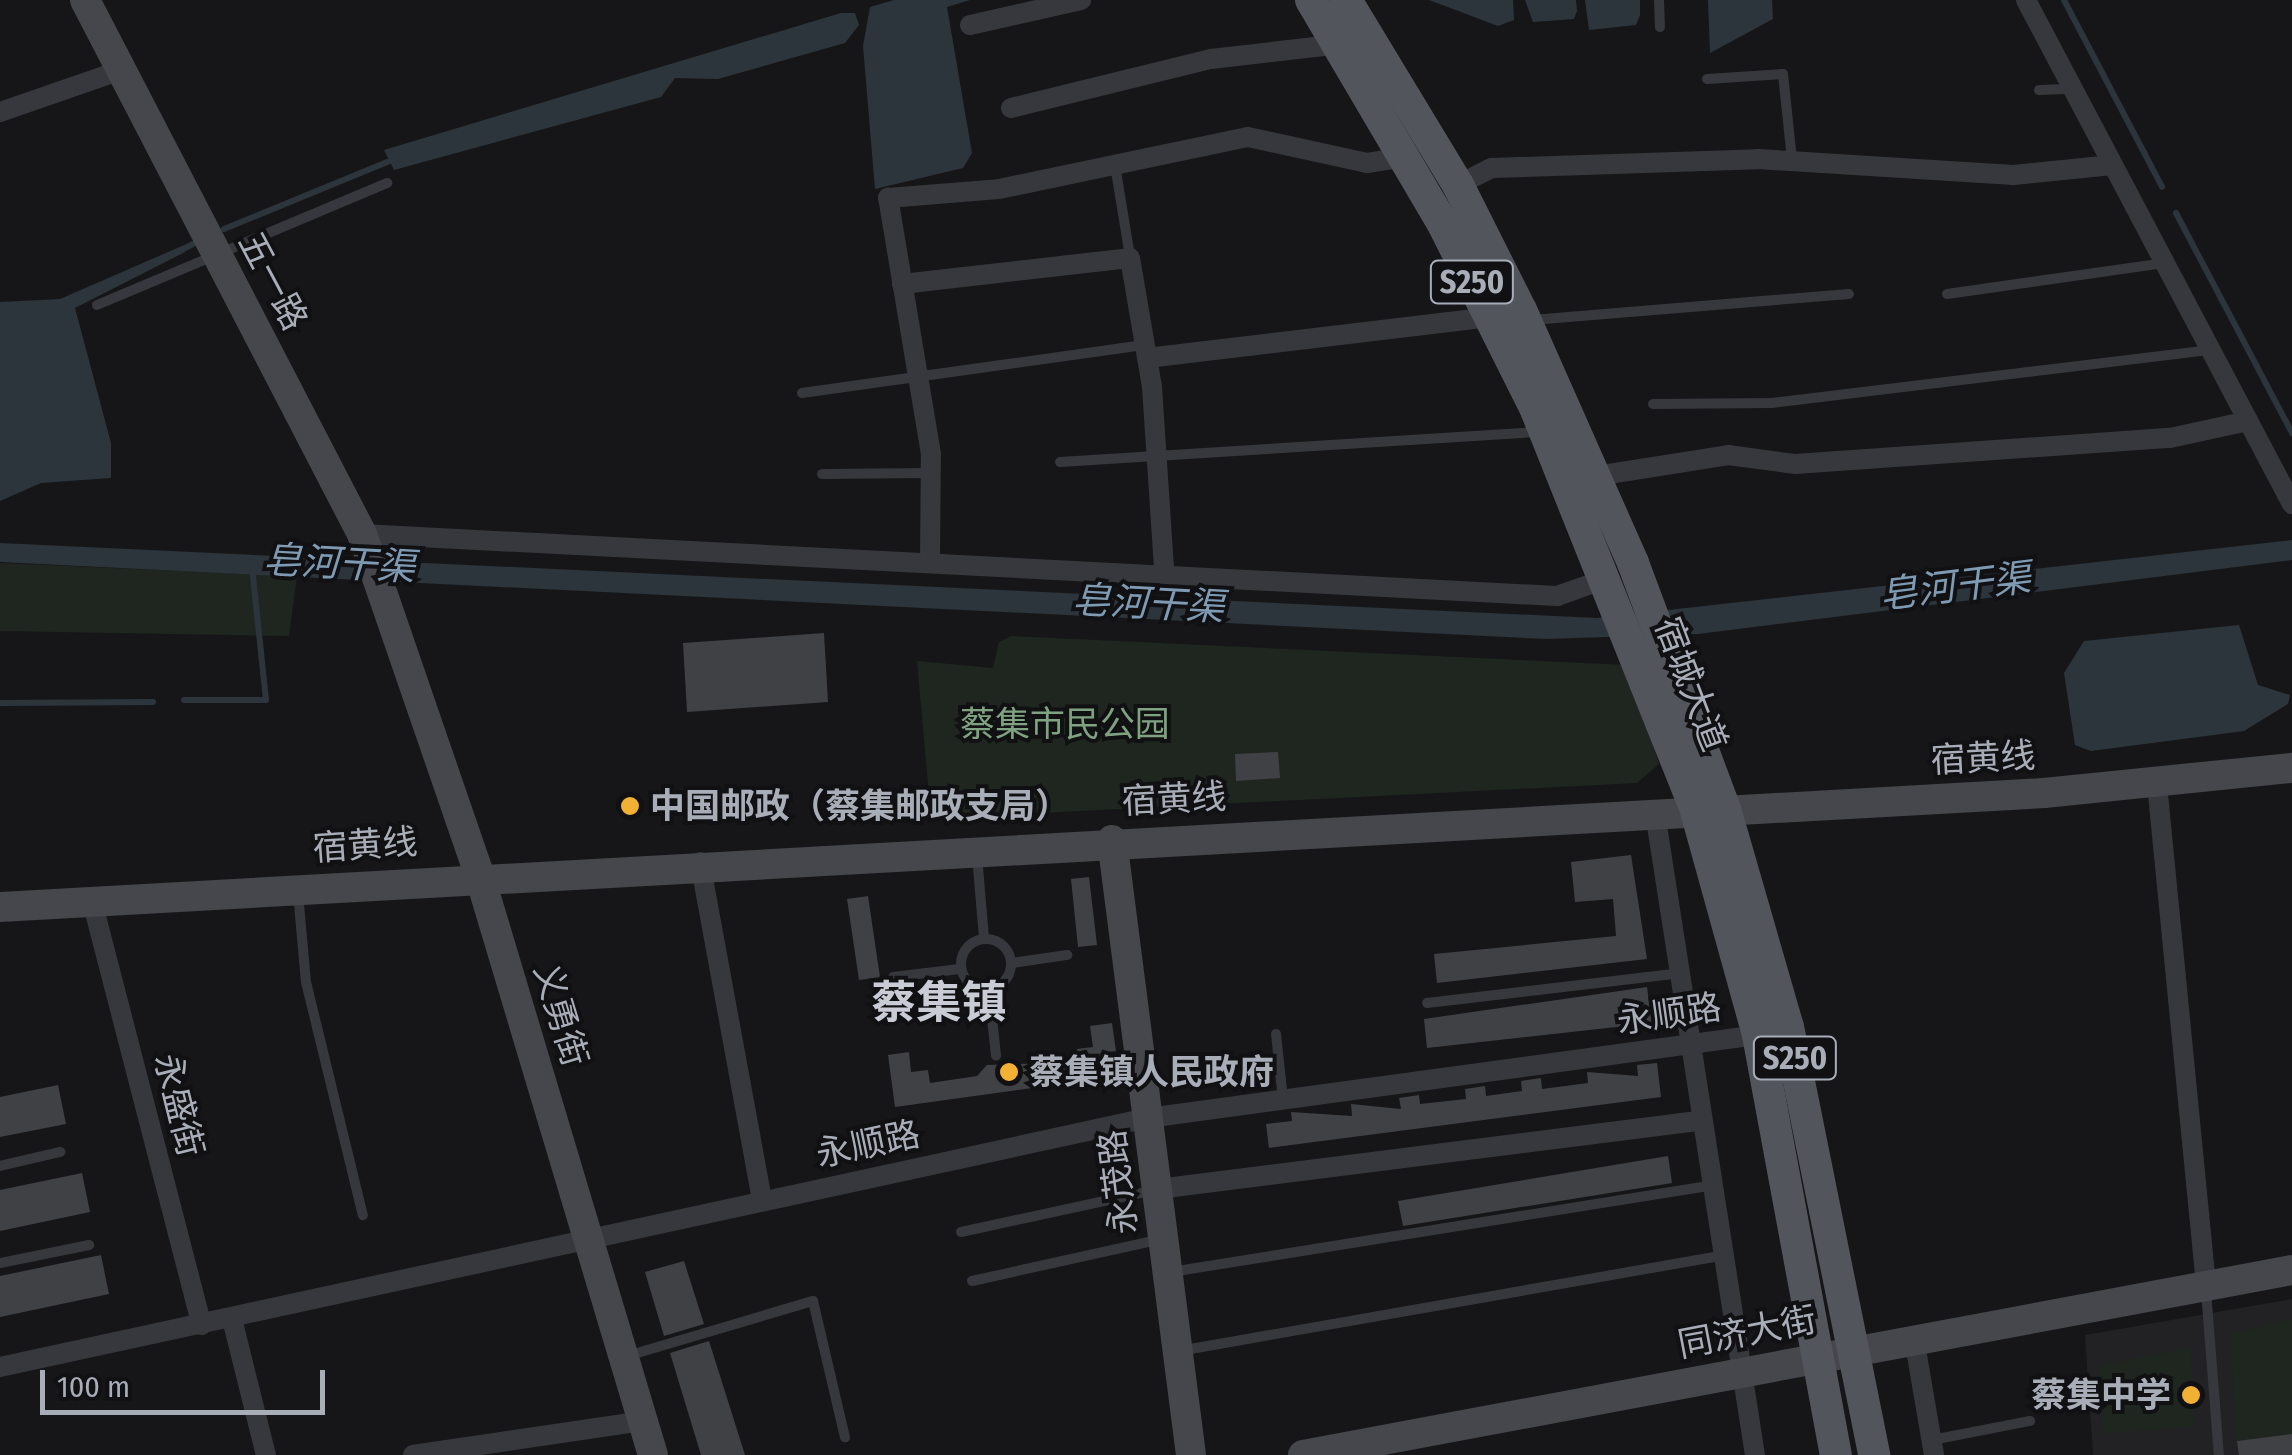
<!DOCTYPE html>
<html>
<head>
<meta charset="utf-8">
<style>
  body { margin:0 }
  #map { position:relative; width:2292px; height:1455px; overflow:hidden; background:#161618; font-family:"Fira Sans Condensed","Noto Sans SC",sans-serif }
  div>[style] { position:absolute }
  .built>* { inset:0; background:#222225 }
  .green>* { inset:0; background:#1e261f }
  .water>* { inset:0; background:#2c353c }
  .stream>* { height:6px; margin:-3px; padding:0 3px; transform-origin:3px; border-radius:3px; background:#2c353c }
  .building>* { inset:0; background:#404145 }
  .lane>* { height:10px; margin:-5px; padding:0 5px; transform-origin:5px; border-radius:5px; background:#37383d }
  .lane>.ring { margin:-5px; padding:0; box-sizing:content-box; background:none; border:10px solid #37383d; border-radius:50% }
  .street>* { height:20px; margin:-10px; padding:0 10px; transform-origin:10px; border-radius:10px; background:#37383d }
  .secondary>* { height:30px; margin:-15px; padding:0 15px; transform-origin:15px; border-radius:15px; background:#45474d }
  .primary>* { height:32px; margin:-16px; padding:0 16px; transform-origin:16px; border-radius:16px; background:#53555c }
  .dots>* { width:28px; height:28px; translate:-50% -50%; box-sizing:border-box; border:5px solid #111113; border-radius:50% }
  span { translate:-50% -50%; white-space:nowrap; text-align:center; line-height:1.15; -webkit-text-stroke:8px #111113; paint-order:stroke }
  .shield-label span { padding:2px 8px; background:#111113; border:2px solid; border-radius:8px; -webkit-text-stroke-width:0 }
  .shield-label { font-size:32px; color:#a8adb8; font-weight:700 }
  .street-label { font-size:35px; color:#a8adb8 }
  .park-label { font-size:35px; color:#7fa381 }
  .poi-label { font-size:35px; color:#a8adb8; font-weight:700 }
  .left { translate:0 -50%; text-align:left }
  .right { translate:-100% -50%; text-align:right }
  .water-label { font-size:38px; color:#7f9bb3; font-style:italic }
  .district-label { font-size:45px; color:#c9ccd4; font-weight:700 }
  .scale { position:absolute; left:40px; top:1370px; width:285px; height:45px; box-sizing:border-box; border:5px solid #a8adb8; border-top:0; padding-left:12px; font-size:30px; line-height:35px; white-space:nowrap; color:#a8adb8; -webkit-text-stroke:8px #111113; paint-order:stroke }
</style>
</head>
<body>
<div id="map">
  <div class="built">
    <div style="clip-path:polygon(2292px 1299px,2292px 1455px,2093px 1455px,2085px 1335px)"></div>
  </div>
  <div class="green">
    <div style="clip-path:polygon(0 563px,297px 576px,289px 636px,0 631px)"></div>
    <div style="clip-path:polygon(1011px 636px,1627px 665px,1659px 764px,1637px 783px,941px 818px,929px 795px,917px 661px,993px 668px,999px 642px)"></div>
    <div style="clip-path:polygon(2292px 1319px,2292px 1434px,2237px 1441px,2230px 1334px)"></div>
    <div style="clip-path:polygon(2191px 1347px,2194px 1426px,2103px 1434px,2098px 1366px)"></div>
  </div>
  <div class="water">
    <div style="clip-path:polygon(894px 0,970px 0,947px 7px,972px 153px,963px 168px,875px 189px,863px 46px,870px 7px)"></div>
    <div style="clip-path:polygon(1429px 0,1513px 0,1514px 20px,1498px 26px)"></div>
    <div style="clip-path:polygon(1525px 0,1576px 0,1577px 11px,1574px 19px,1533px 22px)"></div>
    <div style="clip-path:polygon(1585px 0,1640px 0,1640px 15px,1636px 25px,1589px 30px)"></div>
    <div style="clip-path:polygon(1708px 0,1772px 0,1773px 19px,1710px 53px)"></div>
    <div style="clip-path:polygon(841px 13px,855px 13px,859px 25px,845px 43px,718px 79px,675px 78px,661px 97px,394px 170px,384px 150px)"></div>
    <div style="clip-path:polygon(182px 246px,185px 252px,75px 308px,111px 443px,111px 478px,41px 483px,0 501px,0 302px,60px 299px)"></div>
    <div style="clip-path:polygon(2292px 540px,2292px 560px,1698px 634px,1546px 639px,0 562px,0 543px,1597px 618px)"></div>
    <div style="clip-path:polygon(2239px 625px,2258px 685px,2290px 695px,2288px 704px,2244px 731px,2091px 751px,2075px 745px,2064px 673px,2084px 641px)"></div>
  </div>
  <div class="stream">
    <div style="left:2064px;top:0;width:211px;rotate:62.3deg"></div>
    <div style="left:2176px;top:213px;width:249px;rotate:62.2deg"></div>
    <div style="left:224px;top:229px;width:179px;rotate:-22.3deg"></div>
    <div style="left:183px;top:249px;width:11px;rotate:-27deg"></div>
    <div style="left:184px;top:700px;width:82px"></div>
    <div style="left:266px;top:700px;width:135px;rotate:-96deg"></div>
    <div style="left:0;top:703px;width:153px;rotate:-0.4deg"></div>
  </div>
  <div class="building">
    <div style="clip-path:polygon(824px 633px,828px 702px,687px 712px,683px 643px)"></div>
    <div style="clip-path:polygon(1278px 752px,1280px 778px,1236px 781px,1235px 754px)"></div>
    <div style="clip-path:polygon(1631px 855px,1647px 959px,1437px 983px,1434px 954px,1616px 936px,1613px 899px,1575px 902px,1571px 862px)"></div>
    <div style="clip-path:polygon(1089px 877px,1097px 945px,1078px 947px,1071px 879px)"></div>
    <div style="clip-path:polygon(868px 896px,880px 977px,859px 980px,847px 899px)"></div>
    <div style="clip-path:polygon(1647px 987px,1652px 1023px,1427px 1048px,1424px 1019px)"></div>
    <div style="clip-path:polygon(1112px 1023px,1116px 1051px,1100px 1053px,1104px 1078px,895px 1107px,888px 1055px,909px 1052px,911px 1072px,928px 1070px,930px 1083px,977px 1076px,987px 1065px,1078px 1062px,1077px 1049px,1093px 1047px,1090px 1026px)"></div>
    <div style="clip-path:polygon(1657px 1063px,1661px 1097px,1269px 1148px,1266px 1124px,1292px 1121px,1291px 1112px,1352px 1116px,1351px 1104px,1401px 1109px,1399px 1098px,1419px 1095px,1420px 1104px,1466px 1099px,1465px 1089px,1485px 1086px,1486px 1096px,1522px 1091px,1521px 1081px,1541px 1078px,1542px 1089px,1588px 1083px,1587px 1072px,1638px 1076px,1637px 1065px)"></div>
    <div style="clip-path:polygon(58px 1085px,66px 1124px,0 1137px,0 1097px)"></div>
    <div style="clip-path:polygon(1668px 1156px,1672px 1183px,1403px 1226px,1398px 1201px)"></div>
    <div style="clip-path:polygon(82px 1173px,90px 1212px,0 1231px,0 1190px)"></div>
    <div style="clip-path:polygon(101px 1255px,109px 1294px,0 1317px,0 1276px)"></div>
    <div style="clip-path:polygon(684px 1261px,704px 1324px,664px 1336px,645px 1272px)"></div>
    <div style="clip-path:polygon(709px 1341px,745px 1455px,701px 1455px,670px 1353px)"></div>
    <div style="clip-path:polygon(2292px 1434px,2292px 1455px,2239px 1455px,2237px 1441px)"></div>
  </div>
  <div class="lane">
    <div style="left:1659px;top:0;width:27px;rotate:88deg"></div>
    <div style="left:1707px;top:79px;width:76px;rotate:-3.8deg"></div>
    <div style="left:1783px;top:74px;width:85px;rotate:84deg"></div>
    <div style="left:2039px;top:90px;width:33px;rotate:-2deg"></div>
    <div style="left:1115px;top:165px;width:93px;rotate:80.7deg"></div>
    <div style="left:1947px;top:294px;width:219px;rotate:-8.1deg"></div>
    <div style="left:97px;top:305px;width:315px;rotate:-22.8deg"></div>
    <div style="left:1532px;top:320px;width:318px;rotate:-4.7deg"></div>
    <div style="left:802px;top:393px;width:345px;rotate:-8deg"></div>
    <div style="left:1653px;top:404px;width:119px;rotate:-0.5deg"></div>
    <div style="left:1772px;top:403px;width:440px;rotate:-6.9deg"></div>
    <div style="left:1060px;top:462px;width:480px;rotate:-3.6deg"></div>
    <div style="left:822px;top:474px;width:108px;rotate:-0.5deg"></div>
    <div style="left:977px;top:855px;width:84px;rotate:85.2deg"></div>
    <div style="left:298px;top:893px;width:89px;rotate:84.9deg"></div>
    <div style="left:306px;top:982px;width:240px;rotate:76.3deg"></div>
    <div class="ring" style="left:961px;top:939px;width:40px;height:40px"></div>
    <div style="left:1012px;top:963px;width:56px;rotate:-8.3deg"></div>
    <div style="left:893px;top:977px;width:67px;rotate:-6.8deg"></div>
    <div style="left:989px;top:990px;width:66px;rotate:83.9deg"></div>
    <div style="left:1427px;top:1003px;width:250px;rotate:-6.7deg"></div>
    <div style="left:1276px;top:1034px;width:66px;rotate:83.9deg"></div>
    <div style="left:0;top:1166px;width:62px;rotate:-13.1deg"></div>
    <div style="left:961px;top:1232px;width:198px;rotate:-12.2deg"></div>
    <div style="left:0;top:1263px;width:91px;rotate:-11.4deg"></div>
    <div style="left:1171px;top:1272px;width:544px;rotate:-9.1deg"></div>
    <div style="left:972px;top:1281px;width:194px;rotate:-12.5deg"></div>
    <div style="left:2206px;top:1291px;width:165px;rotate:85.5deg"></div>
    <div style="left:1179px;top:1351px;width:549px;rotate:-9.96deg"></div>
    <div style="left:627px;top:1356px;width:194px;rotate:-16.5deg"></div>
    <div style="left:813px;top:1301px;width:140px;rotate:76.8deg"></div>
    <div style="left:1932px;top:1440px;width:100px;rotate:-11deg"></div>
  </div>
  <div class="street">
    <div style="left:2026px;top:0;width:570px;rotate:62.18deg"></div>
    <div style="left:970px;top:25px;width:114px;rotate:-12.7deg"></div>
    <div style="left:1011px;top:108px;width:206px;rotate:-13.8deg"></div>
    <div style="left:1211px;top:59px;width:131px;rotate:-6.6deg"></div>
    <div style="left:0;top:112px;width:128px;rotate:-19.1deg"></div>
    <div style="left:1458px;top:185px;width:38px;rotate:-27deg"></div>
    <div style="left:1492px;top:168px;width:266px;rotate:-1.9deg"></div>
    <div style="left:1758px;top:159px;width:256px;rotate:3.6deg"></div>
    <div style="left:2013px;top:175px;width:100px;rotate:-5.7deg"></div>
    <div style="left:902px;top:284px;width:229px;rotate:-6.5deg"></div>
    <div style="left:1130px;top:258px;width:131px;rotate:80.3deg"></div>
    <div style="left:1152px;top:387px;width:183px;rotate:86.2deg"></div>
    <div style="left:1147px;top:358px;width:344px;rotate:-6.8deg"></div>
    <div style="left:1596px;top:476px;width:134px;rotate:-9deg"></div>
    <div style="left:1728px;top:455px;width:68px;rotate:7.7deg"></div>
    <div style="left:1795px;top:464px;width:376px;rotate:-4deg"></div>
    <div style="left:2170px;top:438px;width:80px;rotate:-12.3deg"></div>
    <div style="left:362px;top:534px;width:1197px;rotate:2.97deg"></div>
    <div style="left:1557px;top:596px;width:54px;rotate:-19.4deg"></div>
    <div style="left:930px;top:560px;width:106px;rotate:-89.5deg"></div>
    <div style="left:931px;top:454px;width:260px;rotate:-99.5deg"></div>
    <div style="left:888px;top:198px;width:111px;rotate:-4.6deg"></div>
    <div style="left:999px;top:189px;width:254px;rotate:-11.8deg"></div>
    <div style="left:1248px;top:137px;width:122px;rotate:12.3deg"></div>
    <div style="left:1367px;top:163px;width:38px;rotate:-9deg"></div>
    <div style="left:2157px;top:784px;width:503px;rotate:84.41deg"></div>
    <div style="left:1655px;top:813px;width:650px;rotate:81.15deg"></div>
    <div style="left:700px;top:862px;width:344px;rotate:79.6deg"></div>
    <div style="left:92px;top:901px;width:438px;rotate:75.5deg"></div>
    <div style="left:1158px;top:1189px;width:544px;rotate:-7.18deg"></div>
    <div style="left:232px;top:1319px;width:140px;rotate:76deg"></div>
    <div style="left:1914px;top:1338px;width:119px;rotate:80.3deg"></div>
    <div style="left:0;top:1367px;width:1175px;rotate:-12.24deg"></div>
    <div style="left:1148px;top:1118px;width:616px;rotate:-7.75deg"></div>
    <div style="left:413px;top:1455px;width:232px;rotate:-8.4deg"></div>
  </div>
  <div class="secondary">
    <div style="left:85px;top:0;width:602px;rotate:62.58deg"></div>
    <div style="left:362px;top:534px;width:360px;rotate:71deg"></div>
    <div style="left:479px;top:874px;width:606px;rotate:73.33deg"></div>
    <div style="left:1112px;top:840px;width:620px;rotate:82.68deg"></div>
    <div style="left:0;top:907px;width:2047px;rotate:-3.19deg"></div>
    <div style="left:2044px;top:793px;width:249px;rotate:-5.8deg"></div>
    <div style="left:1303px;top:1455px;width:1006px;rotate:-10.6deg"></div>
  </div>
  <div class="primary">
    <div style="left:1311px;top:0;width:262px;rotate:59.5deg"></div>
    <div style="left:1444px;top:226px;width:206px;rotate:63.4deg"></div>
    <div style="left:1536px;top:410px;width:432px;rotate:68.2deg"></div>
    <div style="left:1696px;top:811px;width:232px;rotate:74.5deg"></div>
    <div style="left:1758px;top:1035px;width:427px;rotate:79.5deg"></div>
    <div style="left:1346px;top:0;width:216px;rotate:58.8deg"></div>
    <div style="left:1458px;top:185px;width:140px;rotate:63.3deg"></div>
    <div style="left:1521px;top:310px;width:277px;rotate:66.1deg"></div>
    <div style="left:1633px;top:563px;width:263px;rotate:69.5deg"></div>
    <div style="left:1725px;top:809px;width:227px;rotate:73.9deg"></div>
    <div style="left:1788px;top:1027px;width:437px;rotate:78.6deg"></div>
  </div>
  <div class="dots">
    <div style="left:630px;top:806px;background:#f2b134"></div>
    <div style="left:1009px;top:1072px;background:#f2b134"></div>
    <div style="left:2191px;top:1395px;background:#f2b134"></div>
  </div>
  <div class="shield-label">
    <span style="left:1472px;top:282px">S250</span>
    <span style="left:1795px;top:1058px">S250</span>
  </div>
  <div class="street-label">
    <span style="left:273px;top:281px;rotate:62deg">五一路</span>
    <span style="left:1691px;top:684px;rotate:69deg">宿城大道</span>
    <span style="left:1983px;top:758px;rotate:-3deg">宿黄线</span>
    <span style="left:1174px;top:799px;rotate:-3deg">宿黄线</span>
    <span style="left:365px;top:845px;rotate:-4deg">宿黄线</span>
    <span style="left:1669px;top:1014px;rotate:-8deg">永顺路</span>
    <span style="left:561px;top:1015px;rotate:73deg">义勇街</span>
    <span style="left:179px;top:1105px;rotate:76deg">永盛街</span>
    <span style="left:868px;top:1144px;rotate:-12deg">永顺路</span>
    <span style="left:1118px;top:1182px;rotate:-97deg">永茂路</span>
    <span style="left:1747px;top:1332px;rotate:-11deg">同济大街</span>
  </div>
  <div class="park-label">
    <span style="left:1065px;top:724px">蔡集市民公园</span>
  </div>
  <div class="poi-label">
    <span class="left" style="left:650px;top:806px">中国邮政（蔡集邮政支局）</span>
    <span class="left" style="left:1029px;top:1072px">蔡集镇人民政府</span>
    <span class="right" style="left:2171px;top:1395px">蔡集中学</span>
  </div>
  <div class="water-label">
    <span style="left:339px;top:564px;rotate:3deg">皂河干渠</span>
    <span style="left:1955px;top:587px;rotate:-7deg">皂河干渠</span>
    <span style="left:1148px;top:604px;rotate:3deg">皂河干渠</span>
  </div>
  <div class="district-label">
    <span style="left:939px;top:1004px">蔡集镇</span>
  </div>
  <div class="scale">100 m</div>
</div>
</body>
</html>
